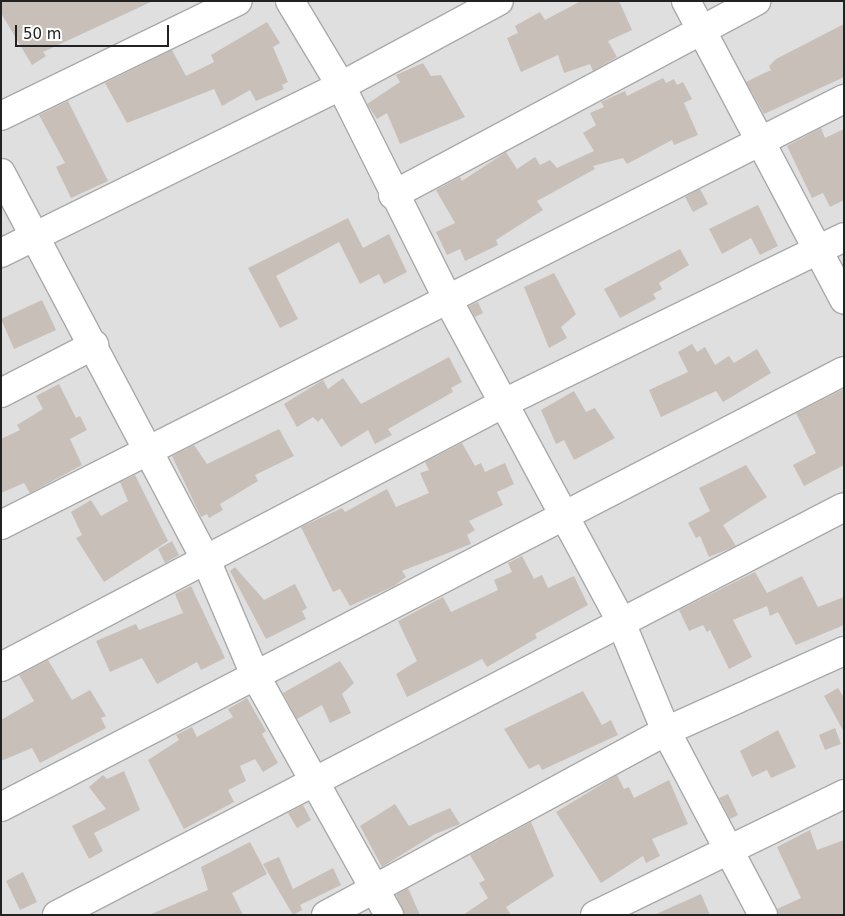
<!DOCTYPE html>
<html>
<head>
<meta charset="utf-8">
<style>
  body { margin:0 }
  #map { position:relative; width:845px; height:916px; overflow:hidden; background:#f2efe9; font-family:"DejaVu Sans",sans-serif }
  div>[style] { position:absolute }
  .residential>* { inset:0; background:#e0dfdf }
  .building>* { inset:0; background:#c7bfb8 }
  .roads { filter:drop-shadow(1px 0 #a9a9a9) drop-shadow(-1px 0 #a9a9a9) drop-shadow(0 1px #a9a9a9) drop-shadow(0 -1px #a9a9a9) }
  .minor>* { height:28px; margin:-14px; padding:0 14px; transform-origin:14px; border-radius:14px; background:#fff }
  span { translate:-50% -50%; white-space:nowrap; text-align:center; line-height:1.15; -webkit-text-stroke:5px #fff; paint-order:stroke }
  .frame { position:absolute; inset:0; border:2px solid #222; pointer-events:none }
  .scale { position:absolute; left:15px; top:25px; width:154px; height:22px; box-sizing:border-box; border:2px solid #222; border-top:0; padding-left:6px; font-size:15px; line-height:18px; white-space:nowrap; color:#222; -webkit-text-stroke:4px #fff; paint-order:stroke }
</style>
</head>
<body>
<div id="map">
  <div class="residential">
    <div style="clip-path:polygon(1px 1px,844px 1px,844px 915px,1px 915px)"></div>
  </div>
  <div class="building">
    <div style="clip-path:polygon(1px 1px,153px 1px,43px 52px,46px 56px,32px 65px,1px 13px)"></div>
    <div style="clip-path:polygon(581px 1px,619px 1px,632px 30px,608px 41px,617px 57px,593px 71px,590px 64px,564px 73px,558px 55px,521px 72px,507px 38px,518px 33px,515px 26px,540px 12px,545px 20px)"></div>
    <div style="clip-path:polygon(267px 22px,280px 43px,273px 47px,288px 82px,282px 85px,284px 89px,256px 101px,250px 90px,222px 106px,214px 89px,127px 123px,105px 83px,172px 50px,186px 76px,214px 62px,211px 55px)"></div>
    <div style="clip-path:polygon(844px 24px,844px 77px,764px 114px,746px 82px,771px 70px,769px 66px,776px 59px)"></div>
    <div style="clip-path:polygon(423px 63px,431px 76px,441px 75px,465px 117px,400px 144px,387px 113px,377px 119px,367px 104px,400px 82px,396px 75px)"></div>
    <div style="clip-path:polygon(663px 78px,666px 83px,674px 79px,677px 85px,683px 82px,692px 99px,684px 103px,698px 135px,674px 145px,672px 140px,627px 164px,623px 158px,593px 166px,595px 169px,537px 201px,543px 210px,496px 240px,498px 245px,465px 261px,460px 249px,447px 255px,436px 232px,455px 223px,436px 190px,460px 177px,462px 181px,506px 152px,517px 169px,535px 157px,540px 165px,550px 160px,557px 168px,594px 151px,583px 133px,596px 125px,590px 113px,604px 107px,601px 102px,625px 91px,627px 96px)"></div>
    <div style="clip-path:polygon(68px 101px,108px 181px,71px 198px,56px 167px,65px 163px,39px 115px)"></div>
    <div style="clip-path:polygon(821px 128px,825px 138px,844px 129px,844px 200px,830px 207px,823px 193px,812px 198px,787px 146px)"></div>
    <div style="clip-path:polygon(700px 189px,708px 204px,693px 212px,685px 197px)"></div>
    <div style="clip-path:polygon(758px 205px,778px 246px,760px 255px,751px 238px,722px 254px,709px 229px)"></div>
    <div style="clip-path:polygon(348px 218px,363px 248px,389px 234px,407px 272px,384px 284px,379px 274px,360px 284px,339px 242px,276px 276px,298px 319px,280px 328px,248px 268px)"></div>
    <div style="clip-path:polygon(680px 249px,689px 265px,659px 283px,662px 289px,653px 294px,656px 299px,620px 318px,604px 289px)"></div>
    <div style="clip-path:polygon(554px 273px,576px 314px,561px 327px,567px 338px,549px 348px,524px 287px)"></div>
    <div style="clip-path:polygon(42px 300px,56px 330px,14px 349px,1px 319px)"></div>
    <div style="clip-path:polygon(478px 302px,483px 313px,475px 317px,469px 306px)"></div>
    <div style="clip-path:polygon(692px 344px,697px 352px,705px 347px,715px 365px,729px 356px,734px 363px,757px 349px,771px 373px,723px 402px,716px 391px,661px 417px,649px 390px,688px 372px,678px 352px)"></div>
    <div style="clip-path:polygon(449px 357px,462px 382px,451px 388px,453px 392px,388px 429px,392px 435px,375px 444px,368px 430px,341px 447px,322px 418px,318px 422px,313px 417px,297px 427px,284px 404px,323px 380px,328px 389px,343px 378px,361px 404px)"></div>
    <div style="clip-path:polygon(59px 384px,76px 418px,80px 416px,87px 430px,70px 439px,82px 465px,30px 493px,24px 483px,1px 493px,1px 439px,20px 430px,17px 425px,43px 409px,36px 396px)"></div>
    <div style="clip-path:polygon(844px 389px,844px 465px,804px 486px,793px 465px,816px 453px,796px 413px)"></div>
    <div style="clip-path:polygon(574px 391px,586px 412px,595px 408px,615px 438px,574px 460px,564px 440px,556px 444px,541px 410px)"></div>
    <div style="clip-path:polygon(279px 429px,294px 456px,255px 475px,258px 481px,220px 504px,223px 510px,209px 518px,207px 514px,201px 517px,172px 456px,194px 445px,207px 464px)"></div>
    <div style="clip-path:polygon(462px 443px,475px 466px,481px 463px,485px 472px,505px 463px,514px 484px,497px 492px,503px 505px,469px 521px,475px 530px,467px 535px,471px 544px,402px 571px,406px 577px,394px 586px,350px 606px,340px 589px,333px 592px,301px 527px,342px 508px,345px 512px,387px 489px,396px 507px,429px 493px,420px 473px,429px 470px,425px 462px)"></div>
    <div style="clip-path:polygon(746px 465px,767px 497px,723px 525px,736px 546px,709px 557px,700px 536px,696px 538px,688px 523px,710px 511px,699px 488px)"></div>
    <div style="clip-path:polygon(135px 475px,168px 541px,104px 582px,76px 538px,82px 535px,71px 512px,91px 500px,101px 516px,128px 501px,120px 482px)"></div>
    <div style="clip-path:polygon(172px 541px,179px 555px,165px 563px,158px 549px)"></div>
    <div style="clip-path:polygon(522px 556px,534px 579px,542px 575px,548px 588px,574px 576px,588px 605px,535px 634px,537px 638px,487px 667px,482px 659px,407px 697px,396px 674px,417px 661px,398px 621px,443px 597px,451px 612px,498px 590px,494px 580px,512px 572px,508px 563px)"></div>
    <div style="clip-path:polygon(235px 567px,264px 600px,295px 584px,307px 608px,302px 611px,306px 619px,266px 639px,230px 571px)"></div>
    <div style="clip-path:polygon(755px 572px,767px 593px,802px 576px,818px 607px,844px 597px,844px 625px,796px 645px,778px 612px,770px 616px,767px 606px,733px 620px,752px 657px,729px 669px,710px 630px,707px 632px,703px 625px,689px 631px,679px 610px)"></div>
    <div style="clip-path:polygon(191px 586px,225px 658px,201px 670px,197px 662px,157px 684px,142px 658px,110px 672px,96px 641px,136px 624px,139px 630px,183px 613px,175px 594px)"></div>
    <div style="clip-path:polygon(48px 660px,72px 700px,90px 690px,106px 716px,101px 718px,106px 728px,40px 763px,32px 748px,1px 761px,1px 720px,34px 701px,19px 675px)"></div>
    <div style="clip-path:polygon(340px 661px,354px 683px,342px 694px,351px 713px,330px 723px,322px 705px,297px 719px,283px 693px)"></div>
    <div style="clip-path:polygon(838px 688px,844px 698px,844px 732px,824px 696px)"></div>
    <div style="clip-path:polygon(583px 691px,602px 725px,611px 720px,618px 735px,542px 770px,539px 764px,529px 769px,504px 729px)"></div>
    <div style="clip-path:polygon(247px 698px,266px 731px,262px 734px,278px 763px,263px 772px,255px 759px,240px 766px,246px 781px,228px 790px,234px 802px,184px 829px,148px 760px,179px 740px,176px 735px,192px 727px,197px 737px,233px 717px,228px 709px)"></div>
    <div style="clip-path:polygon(835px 728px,841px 744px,825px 750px,819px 735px)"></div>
    <div style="clip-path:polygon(778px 730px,796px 767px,771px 778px,767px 770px,752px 777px,740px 751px)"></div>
    <div style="clip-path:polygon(124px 771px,140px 810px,94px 833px,103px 851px,89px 859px,72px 826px,106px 809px,89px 787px,103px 775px,107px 779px)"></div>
    <div style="clip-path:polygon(617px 775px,624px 789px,629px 787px,634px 798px,669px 780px,688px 824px,652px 839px,660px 856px,646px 863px,643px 856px,601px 883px,556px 812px)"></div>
    <div style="clip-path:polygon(728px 794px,738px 815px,730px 819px,719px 798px)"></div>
    <div style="clip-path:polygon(395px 804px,409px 826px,450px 808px,460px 824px,435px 834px,382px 867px,360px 826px)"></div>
    <div style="clip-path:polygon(303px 805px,311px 820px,297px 828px,288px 813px)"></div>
    <div style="clip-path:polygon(531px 822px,554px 876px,506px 907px,511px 915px,463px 915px,488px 898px,479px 883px,485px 880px,470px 855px)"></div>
    <div style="clip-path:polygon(810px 830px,817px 850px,844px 840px,844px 915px,778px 915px,777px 909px,801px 898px,777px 847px)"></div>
    <div style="clip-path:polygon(250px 842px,267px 874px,232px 893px,243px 915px,149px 915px,208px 890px,201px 867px)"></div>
    <div style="clip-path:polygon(279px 857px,293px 889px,333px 868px,341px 885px,300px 905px,302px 910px,293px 915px,263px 864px)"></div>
    <div style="clip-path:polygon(23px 872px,37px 902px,20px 910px,6px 881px)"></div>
    <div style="clip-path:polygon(408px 888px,420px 915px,405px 915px,396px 895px)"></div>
    <div style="clip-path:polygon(701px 894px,710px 915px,654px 915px)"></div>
  </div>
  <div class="roads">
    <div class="minor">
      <div style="left:290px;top:1px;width:99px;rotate:59deg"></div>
      <div style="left:341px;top:86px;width:239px;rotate:63.4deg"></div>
      <div style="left:448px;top:300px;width:363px;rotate:61.7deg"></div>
      <div style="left:620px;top:620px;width:120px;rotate:67.5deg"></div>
      <div style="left:666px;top:731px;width:208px;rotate:62.2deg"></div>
      <div style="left:686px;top:1px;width:338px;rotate:62.1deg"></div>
      <div style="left:1px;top:116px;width:263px;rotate:-25.9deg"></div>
      <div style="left:1px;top:173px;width:438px;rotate:62.1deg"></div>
      <div style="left:206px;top:560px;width:127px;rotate:66.9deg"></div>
      <div style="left:256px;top:677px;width:273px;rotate:60.8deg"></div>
      <div style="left:393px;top:195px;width:412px;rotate:-28.1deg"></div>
      <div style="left:1px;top:253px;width:379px;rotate:-26.2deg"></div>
      <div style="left:341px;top:86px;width:179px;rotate:-28.3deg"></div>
      <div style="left:1px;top:393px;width:105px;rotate:-27.3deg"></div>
      <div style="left:1px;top:525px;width:945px;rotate:-26.81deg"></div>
      <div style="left:1px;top:667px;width:568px;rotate:-27.69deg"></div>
      <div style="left:504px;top:403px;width:378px;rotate:-26deg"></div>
      <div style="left:1px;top:807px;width:949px;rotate:-27.35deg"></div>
      <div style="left:57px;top:915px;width:886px;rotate:-27.4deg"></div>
      <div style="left:326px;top:915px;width:387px;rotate:-28.4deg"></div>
      <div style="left:666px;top:731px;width:195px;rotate:-24.2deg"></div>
      <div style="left:595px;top:915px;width:277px;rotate:-25.9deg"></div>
    </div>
  </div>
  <div class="frame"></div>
  <div class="scale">50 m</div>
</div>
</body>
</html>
